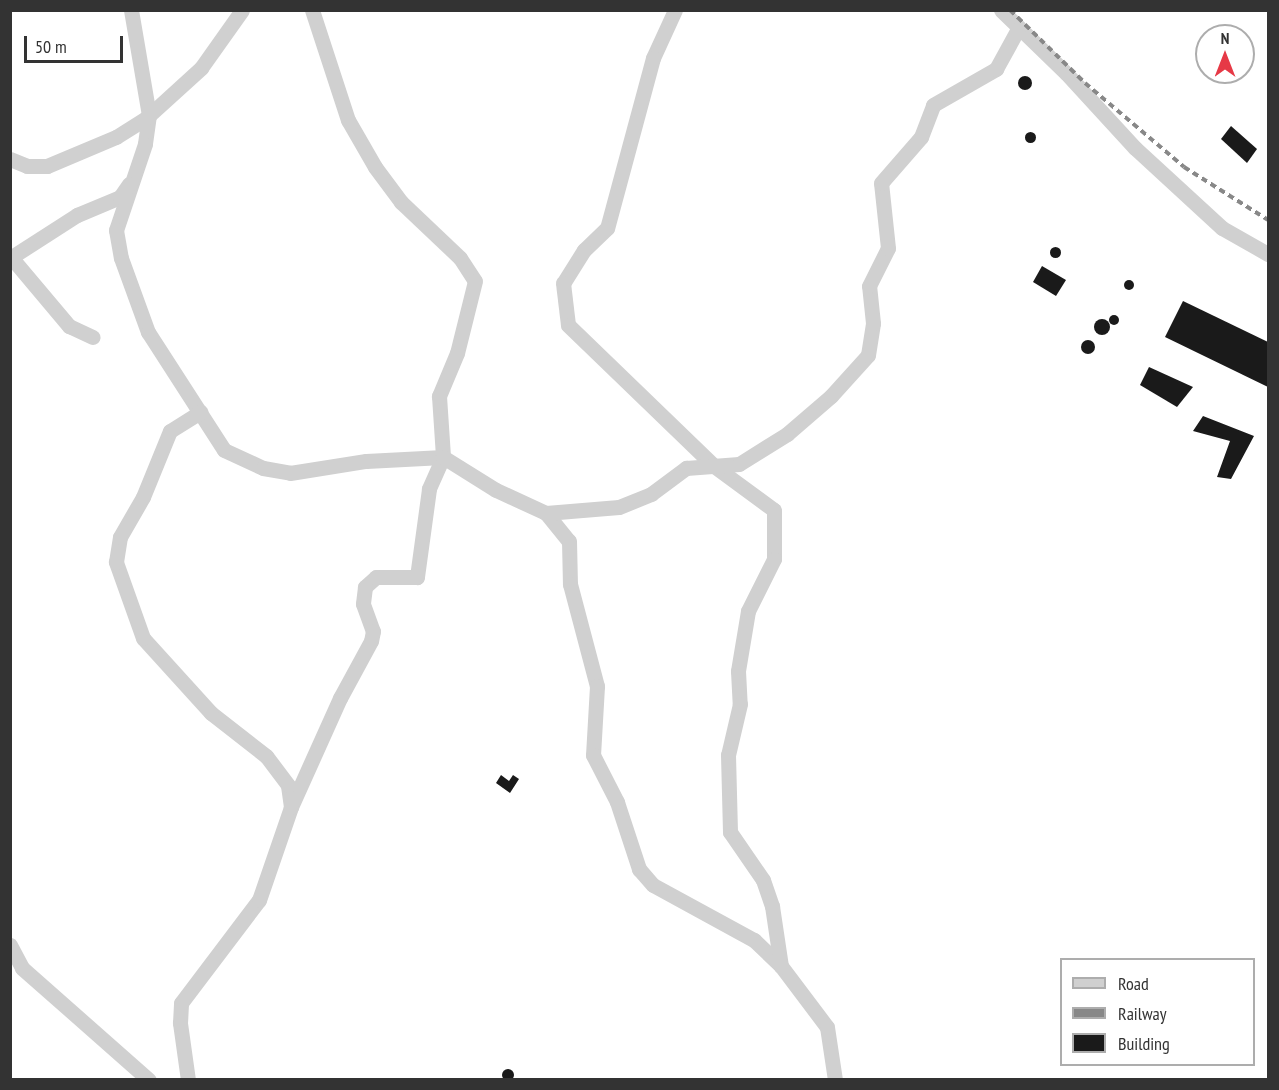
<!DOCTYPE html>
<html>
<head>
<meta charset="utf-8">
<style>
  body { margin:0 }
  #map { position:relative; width:1279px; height:1090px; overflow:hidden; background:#fff; font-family:"PT Sans Narrow",sans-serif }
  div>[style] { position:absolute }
  .building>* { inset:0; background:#1a1a1a }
  .round { border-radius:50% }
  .minor>* { height:15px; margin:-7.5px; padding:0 7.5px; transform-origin:7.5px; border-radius:7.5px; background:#d0d0d0 }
  .rail>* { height:4px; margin-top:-2px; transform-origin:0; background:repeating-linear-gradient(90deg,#888 0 6px,transparent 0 10.5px) }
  span { translate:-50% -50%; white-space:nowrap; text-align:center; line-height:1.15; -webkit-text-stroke:6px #fff; paint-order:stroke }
  .frame { position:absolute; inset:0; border:12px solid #333; pointer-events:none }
  .legend { position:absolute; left:1060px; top:958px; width:195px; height:108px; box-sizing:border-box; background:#fff; border:2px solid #adadad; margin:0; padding:8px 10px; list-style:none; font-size:18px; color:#333 }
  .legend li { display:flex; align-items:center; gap:12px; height:30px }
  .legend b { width:30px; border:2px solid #adadad }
  .north { position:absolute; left:1195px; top:24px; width:60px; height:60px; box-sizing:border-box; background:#fff; border:2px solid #adadad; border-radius:50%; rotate:0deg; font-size:16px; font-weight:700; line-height:24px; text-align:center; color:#333 }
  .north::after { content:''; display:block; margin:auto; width:21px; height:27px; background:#e63946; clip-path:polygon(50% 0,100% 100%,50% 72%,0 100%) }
  .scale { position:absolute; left:24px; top:36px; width:99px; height:27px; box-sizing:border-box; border:3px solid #333; border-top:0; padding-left:8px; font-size:18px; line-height:21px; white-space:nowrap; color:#333; -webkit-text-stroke:4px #fff; paint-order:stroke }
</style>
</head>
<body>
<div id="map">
  <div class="building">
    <div class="round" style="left:1018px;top:76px;width:14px;height:14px"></div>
    <div style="clip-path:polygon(1231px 126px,1257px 149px,1247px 163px,1221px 139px)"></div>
    <div class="round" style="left:1024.5px;top:131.5px;width:11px;height:11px"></div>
    <div class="round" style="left:1049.5px;top:246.5px;width:11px;height:11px"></div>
    <div style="clip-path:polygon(1042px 266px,1066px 280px,1056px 296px,1033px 282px)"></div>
    <div class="round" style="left:1124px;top:280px;width:10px;height:10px"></div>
    <div style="clip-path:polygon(1183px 301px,1268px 342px,1268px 387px,1165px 337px)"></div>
    <div class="round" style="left:1109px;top:315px;width:10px;height:10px"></div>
    <div class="round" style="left:1094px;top:319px;width:16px;height:16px"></div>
    <div class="round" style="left:1081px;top:340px;width:14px;height:14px"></div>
    <div style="clip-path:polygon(1149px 367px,1193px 387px,1177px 407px,1140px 385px)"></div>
    <div style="clip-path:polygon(1203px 416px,1254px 436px,1231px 479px,1217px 477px,1230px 441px,1193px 431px)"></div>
    <div style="clip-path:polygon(501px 775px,509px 781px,513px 775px,519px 779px,510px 793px,496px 783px)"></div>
    <div class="round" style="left:502px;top:1069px;width:12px;height:12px"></div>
  </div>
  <div class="minor">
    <div style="left:131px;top:10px;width:107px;rotate:80.3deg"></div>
    <div style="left:149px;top:115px;width:29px;rotate:98deg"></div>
    <div style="left:145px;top:144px;width:91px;rotate:108.6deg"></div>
    <div style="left:116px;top:230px;width:28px;rotate:80deg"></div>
    <div style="left:121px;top:258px;width:79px;rotate:70deg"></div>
    <div style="left:148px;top:332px;width:140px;rotate:57.2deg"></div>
    <div style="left:224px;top:450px;width:43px;rotate:24.8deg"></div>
    <div style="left:263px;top:468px;width:27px;rotate:10deg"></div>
    <div style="left:290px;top:473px;width:77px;rotate:-9deg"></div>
    <div style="left:366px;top:461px;width:77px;rotate:-3deg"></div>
    <div style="left:443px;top:457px;width:35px;rotate:114deg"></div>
    <div style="left:429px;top:489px;width:89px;rotate:97.8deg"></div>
    <div style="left:417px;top:577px;width:41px;rotate:180deg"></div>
    <div style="left:376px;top:577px;width:15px;rotate:138deg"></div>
    <div style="left:365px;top:587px;width:17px;rotate:97deg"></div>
    <div style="left:363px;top:604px;width:29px;rotate:70deg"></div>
    <div style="left:373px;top:631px;width:10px;rotate:101deg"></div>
    <div style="left:371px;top:641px;width:65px;rotate:118.5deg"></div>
    <div style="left:340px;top:698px;width:120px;rotate:114.2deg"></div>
    <div style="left:312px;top:10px;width:116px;rotate:71.9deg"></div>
    <div style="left:348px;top:120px;width:54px;rotate:60.1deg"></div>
    <div style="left:375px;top:167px;width:44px;rotate:53.4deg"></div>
    <div style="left:401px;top:202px;width:81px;rotate:43.5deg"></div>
    <div style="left:460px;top:258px;width:27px;rotate:57deg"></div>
    <div style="left:475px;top:281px;width:74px;rotate:104deg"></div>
    <div style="left:457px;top:353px;width:47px;rotate:112.7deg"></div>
    <div style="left:439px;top:396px;width:61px;rotate:86.2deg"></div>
    <div style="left:443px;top:457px;width:62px;rotate:31.9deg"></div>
    <div style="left:496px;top:490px;width:55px;rotate:24.7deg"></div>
    <div style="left:546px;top:513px;width:36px;rotate:51deg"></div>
    <div style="left:569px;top:541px;width:43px;rotate:88.7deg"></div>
    <div style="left:570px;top:584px;width:106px;rotate:75.2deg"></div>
    <div style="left:597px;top:686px;width:69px;rotate:93.3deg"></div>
    <div style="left:593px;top:755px;width:53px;rotate:62.9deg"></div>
    <div style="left:617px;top:802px;width:71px;rotate:71.8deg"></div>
    <div style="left:639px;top:869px;width:21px;rotate:49deg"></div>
    <div style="left:653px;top:885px;width:115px;rotate:28.6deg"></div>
    <div style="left:754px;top:940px;width:37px;rotate:44deg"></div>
    <div style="left:781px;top:966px;width:76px;rotate:53deg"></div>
    <div style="left:827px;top:1027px;width:54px;rotate:81.4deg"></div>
    <div style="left:675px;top:10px;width:53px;rotate:114.6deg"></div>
    <div style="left:653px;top:58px;width:176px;rotate:105.1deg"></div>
    <div style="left:607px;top:228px;width:32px;rotate:136deg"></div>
    <div style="left:584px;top:250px;width:39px;rotate:122deg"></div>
    <div style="left:563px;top:283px;width:42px;rotate:83.2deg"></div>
    <div style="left:568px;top:325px;width:203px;rotate:44deg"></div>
    <div style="left:714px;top:466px;width:74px;rotate:36.3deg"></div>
    <div style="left:774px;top:510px;width:49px;rotate:90deg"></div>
    <div style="left:774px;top:559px;width:58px;rotate:116.6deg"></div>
    <div style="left:748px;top:611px;width:61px;rotate:99.5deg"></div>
    <div style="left:738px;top:671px;width:33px;rotate:87deg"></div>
    <div style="left:740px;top:704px;width:52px;rotate:103.2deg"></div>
    <div style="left:728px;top:755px;width:77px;rotate:88.5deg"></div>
    <div style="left:730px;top:832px;width:58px;rotate:55.5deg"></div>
    <div style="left:763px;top:880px;width:28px;rotate:71deg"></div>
    <div style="left:772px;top:906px;width:61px;rotate:81.5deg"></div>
    <div style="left:1001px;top:10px;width:91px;rotate:44.1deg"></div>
    <div style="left:1066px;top:73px;width:102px;rotate:47.4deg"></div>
    <div style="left:1135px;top:148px;width:118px;rotate:42.6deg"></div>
    <div style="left:1222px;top:228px;width:53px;rotate:29.5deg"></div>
    <div style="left:10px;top:159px;width:18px;rotate:22deg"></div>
    <div style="left:27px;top:166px;width:20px"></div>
    <div style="left:47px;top:166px;width:75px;rotate:-22.8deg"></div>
    <div style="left:116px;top:137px;width:34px;rotate:-32deg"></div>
    <div style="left:145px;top:119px;width:76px;rotate:-42.3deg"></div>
    <div style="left:201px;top:68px;width:71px;rotate:-54.7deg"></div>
    <div style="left:10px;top:256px;width:92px;rotate:49.9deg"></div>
    <div style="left:69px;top:326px;width:26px;rotate:25deg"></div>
    <div style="left:10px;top:258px;width:80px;rotate:-32.7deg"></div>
    <div style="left:77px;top:215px;width:47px;rotate:-22.7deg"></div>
    <div style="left:120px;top:197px;width:16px;rotate:-55deg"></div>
    <div style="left:546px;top:513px;width:73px;rotate:-4.7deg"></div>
    <div style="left:619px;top:507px;width:35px;rotate:-22deg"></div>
    <div style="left:651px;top:494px;width:44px;rotate:-36.6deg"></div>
    <div style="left:686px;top:468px;width:53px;rotate:-4.3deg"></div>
    <div style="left:739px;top:464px;width:57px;rotate:-32deg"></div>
    <div style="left:787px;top:434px;width:58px;rotate:-40.8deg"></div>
    <div style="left:831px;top:396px;width:55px;rotate:-47.9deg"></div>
    <div style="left:868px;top:355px;width:32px;rotate:-81deg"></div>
    <div style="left:873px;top:323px;width:37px;rotate:-96deg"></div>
    <div style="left:869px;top:286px;width:42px;rotate:-63.4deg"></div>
    <div style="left:888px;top:248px;width:65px;rotate:-96.1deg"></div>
    <div style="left:881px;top:183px;width:61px;rotate:-49deg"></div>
    <div style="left:921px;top:137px;width:34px;rotate:-69deg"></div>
    <div style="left:933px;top:105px;width:73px;rotate:-29.7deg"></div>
    <div style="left:996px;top:69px;width:46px;rotate:-61.2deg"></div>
    <div style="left:10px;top:945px;width:26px;rotate:62deg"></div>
    <div style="left:22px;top:968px;width:169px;rotate:41.4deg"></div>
    <div style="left:188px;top:1080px;width:58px;rotate:-98deg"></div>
    <div style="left:180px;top:1023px;width:20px;rotate:-87deg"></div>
    <div style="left:181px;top:1003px;width:129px;rotate:-52.9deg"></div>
    <div style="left:259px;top:900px;width:98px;rotate:-71deg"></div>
    <div style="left:291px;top:807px;width:22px;rotate:-98deg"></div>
    <div style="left:288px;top:785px;width:36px;rotate:-127deg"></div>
    <div style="left:266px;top:756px;width:70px;rotate:-142deg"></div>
    <div style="left:211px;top:713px;width:101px;rotate:-132.2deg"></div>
    <div style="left:143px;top:638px;width:81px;rotate:-109.6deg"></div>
    <div style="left:116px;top:562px;width:25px;rotate:-81deg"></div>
    <div style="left:120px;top:537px;width:46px;rotate:-60.1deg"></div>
    <div style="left:143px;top:497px;width:71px;rotate:-67.8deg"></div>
    <div style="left:170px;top:431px;width:36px;rotate:-32deg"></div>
  </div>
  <div class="rail">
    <div style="left:1010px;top:10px;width:105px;rotate:44.2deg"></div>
    <div style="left:1085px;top:83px;width:130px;rotate:40.3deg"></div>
    <div style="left:1184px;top:167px;width:99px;rotate:32.2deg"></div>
  </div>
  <div class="frame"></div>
  <ul class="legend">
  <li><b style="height:8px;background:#d0d0d0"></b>Road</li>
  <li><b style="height:8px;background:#888"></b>Railway</li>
  <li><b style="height:16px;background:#1a1a1a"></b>Building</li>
  </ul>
  <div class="north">N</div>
  <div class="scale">50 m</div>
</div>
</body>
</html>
